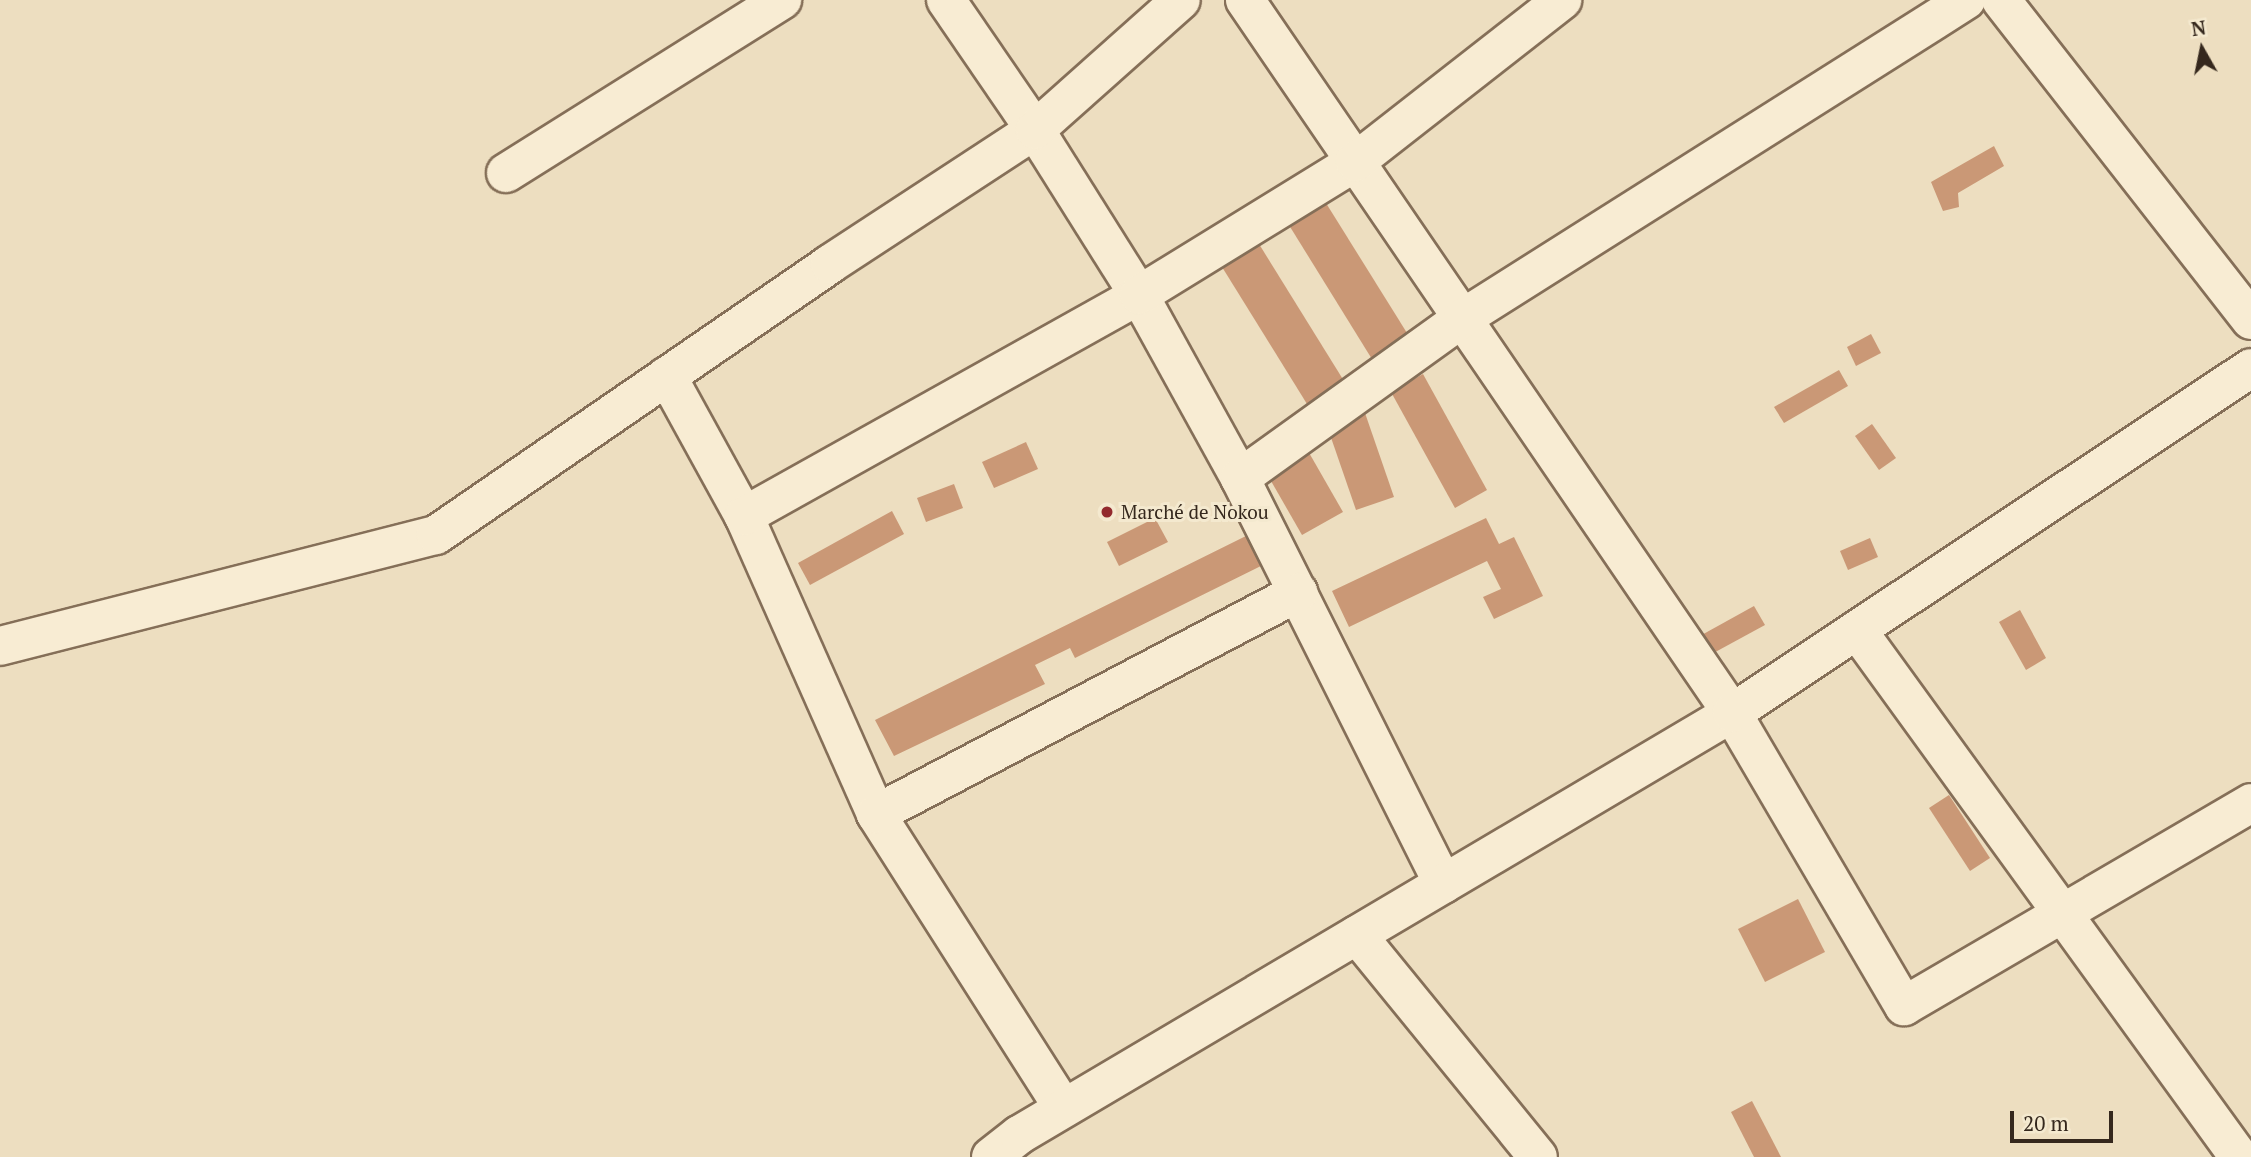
<!DOCTYPE html>
<html>
<head>
<meta charset="utf-8">
<style>
  body { margin:0 }
  #map { position:relative; width:2251px; height:1157px; overflow:hidden; background:#eddec0; font-family:"PT Serif",serif }
  div>[style] { position:absolute }
  .building>* { inset:0; background:#ca9876 }
  .roads { filter:drop-shadow(2px 0 #856f58) drop-shadow(-2px 0 #856f58) drop-shadow(0 2px #856f58) drop-shadow(0 -2px #856f58) }
  .minor>* { height:38px; margin:-19px; padding:0 19px; transform-origin:19px; border-radius:19px; background:#f8ecd3 }
  .dots>* { width:19px; height:19px; translate:-50% -50%; box-sizing:border-box; border:4px solid #f4e9cf; border-radius:50% }
  span { translate:-50% -50%; white-space:nowrap; text-align:center; line-height:1.15; -webkit-text-stroke:6px #f4e9cf; paint-order:stroke }
  .poi-label { font-size:19px; color:#35281d }
  .left { translate:0 -50%; text-align:left }
  .north { position:absolute; left:2167px; top:14px; width:70px; height:70px; -webkit-text-stroke:5px #f4e9cf; paint-order:stroke; rotate:351deg; font-size:19px; font-weight:700; line-height:28px; text-align:center; color:#35281d }
  .north::after { content:''; display:block; margin:auto; width:24px; height:32px; background:#35281d; clip-path:polygon(50% 0,100% 100%,50% 72%,0 100%) }
  .scale { position:absolute; left:2010px; top:1111px; width:103px; height:32px; box-sizing:border-box; border:4px solid #35281d; border-top:0; padding-left:9px; font-size:21px; line-height:24px; white-space:nowrap; color:#35281d; -webkit-text-stroke:5px #f4e9cf; paint-order:stroke }
</style>
</head>
<body>
<div id="map">
  <div class="building">
    <div style="clip-path:polygon(1994px 146px,2004px 166px,1958px 193px,1959px 207px,1943px 211px,1931px 182px)"></div>
    <div style="clip-path:polygon(1316px 187px,1412px 341px,1375px 364px,1279px 209px)"></div>
    <div style="clip-path:polygon(1246px 223px,1344px 381px,1307px 404px,1209px 246px)"></div>
    <div style="clip-path:polygon(1871px 334px,1881px 353px,1856px 366px,1847px 347px)"></div>
    <div style="clip-path:polygon(1839px 370px,1848px 386px,1784px 423px,1774px 407px)"></div>
    <div style="clip-path:polygon(1423px 374px,1487px 490px,1455px 508px,1391px 392px)"></div>
    <div style="clip-path:polygon(1365px 413px,1394px 497px,1356px 510px,1327px 426px)"></div>
    <div style="clip-path:polygon(1872px 424px,1896px 458px,1879px 470px,1855px 436px)"></div>
    <div style="clip-path:polygon(1300px 437px,1343px 512px,1302px 535px,1259px 460px)"></div>
    <div style="clip-path:polygon(1026px 442px,1038px 469px,994px 488px,982px 462px)"></div>
    <div style="clip-path:polygon(954px 484px,963px 508px,926px 522px,917px 498px)"></div>
    <div style="clip-path:polygon(892px 511px,904px 534px,810px 585px,798px 563px)"></div>
    <div style="clip-path:polygon(1155px 518px,1168px 542px,1119px 566px,1107px 542px)"></div>
    <div style="clip-path:polygon(1486px 518px,1499px 544px,1514px 537px,1543px 596px,1494px 619px,1483px 597px,1501px 589px,1487px 561px,1349px 627px,1332px 591px)"></div>
    <div style="clip-path:polygon(1254px 532px,1269px 562px,1075px 658px,1070px 648px,1035px 665px,1045px 684px,894px 756px,875px 720px)"></div>
    <div style="clip-path:polygon(1870px 538px,1878px 557px,1848px 570px,1840px 551px)"></div>
    <div style="clip-path:polygon(1754px 606px,1765px 625px,1708px 656px,1698px 637px)"></div>
    <div style="clip-path:polygon(2020px 610px,2046px 658px,2026px 670px,1999px 622px)"></div>
    <div style="clip-path:polygon(1949px 795px,1990px 858px,1970px 871px,1929px 808px)"></div>
    <div style="clip-path:polygon(1798px 899px,1825px 952px,1765px 982px,1738px 929px)"></div>
    <div style="clip-path:polygon(1752px 1101px,1781px 1157px,1754px 1157px,1731px 1112px)"></div>
  </div>
  <div class="roads">
    <div class="minor">
      <div style="left:946px;top:0;width:158px;rotate:55.6deg"></div>
      <div style="left:1035px;top:130px;width:195px;rotate:57.8deg"></div>
      <div style="left:1139px;top:295px;width:209px;rotate:61.1deg"></div>
      <div style="left:1240px;top:478px;width:454px;rotate:63.4deg"></div>
      <div style="left:1245px;top:0;width:863px;rotate:55.67deg"></div>
      <div style="left:1732px;top:713px;width:340px;rotate:59.6deg"></div>
      <div style="left:1904px;top:1006px;width:402px;rotate:-30.3deg"></div>
      <div style="left:2001px;top:0;width:406px;rotate:52deg"></div>
      <div style="left:506px;top:173px;width:326px;rotate:-32.1deg"></div>
      <div style="left:667px;top:376px;width:160px;rotate:61.2deg"></div>
      <div style="left:744px;top:516px;width:326px;rotate:66.1deg"></div>
      <div style="left:876px;top:814px;width:348px;rotate:57.5deg"></div>
      <div style="left:1240px;top:478px;width:274px;rotate:-35.7deg"></div>
      <div style="left:1463px;top:318px;width:595px;rotate:-32.3deg"></div>
      <div style="left:744px;top:516px;width:453px;rotate:-29.2deg"></div>
      <div style="left:1139px;top:295px;width:254px;rotate:-31.6deg"></div>
      <div style="left:1355px;top:162px;width:263px;rotate:-38deg"></div>
      <div style="left:1857px;top:630px;width:651px;rotate:54.06deg"></div>
      <div style="left:0;top:646px;width:450px;rotate:-14.3deg"></div>
      <div style="left:436px;top:535px;width:478px;rotate:-34.5deg"></div>
      <div style="left:830px;top:264px;width:245px;rotate:-33.2deg"></div>
      <div style="left:1035px;top:130px;width:195px;rotate:-41.7deg"></div>
      <div style="left:876px;top:814px;width:477px;rotate:-27.7deg"></div>
      <div style="left:1357px;top:935px;width:286px;rotate:50.8deg"></div>
      <div style="left:991px;top:1157px;width:36px;rotate:-38deg"></div>
      <div style="left:1019px;top:1135px;width:829px;rotate:-30.62deg"></div>
      <div style="left:1732px;top:713px;width:623px;rotate:-33.61deg"></div>
    </div>
  </div>
  <div class="dots">
    <div style="left:1107px;top:512px;background:#932a2d"></div>
  </div>
  <div class="poi-label">
    <span class="left" style="left:1121px;top:512px">Marché de Nokou</span>
  </div>
  <div class="north">N</div>
  <div class="scale">20 m</div>
</div>
</body>
</html>
